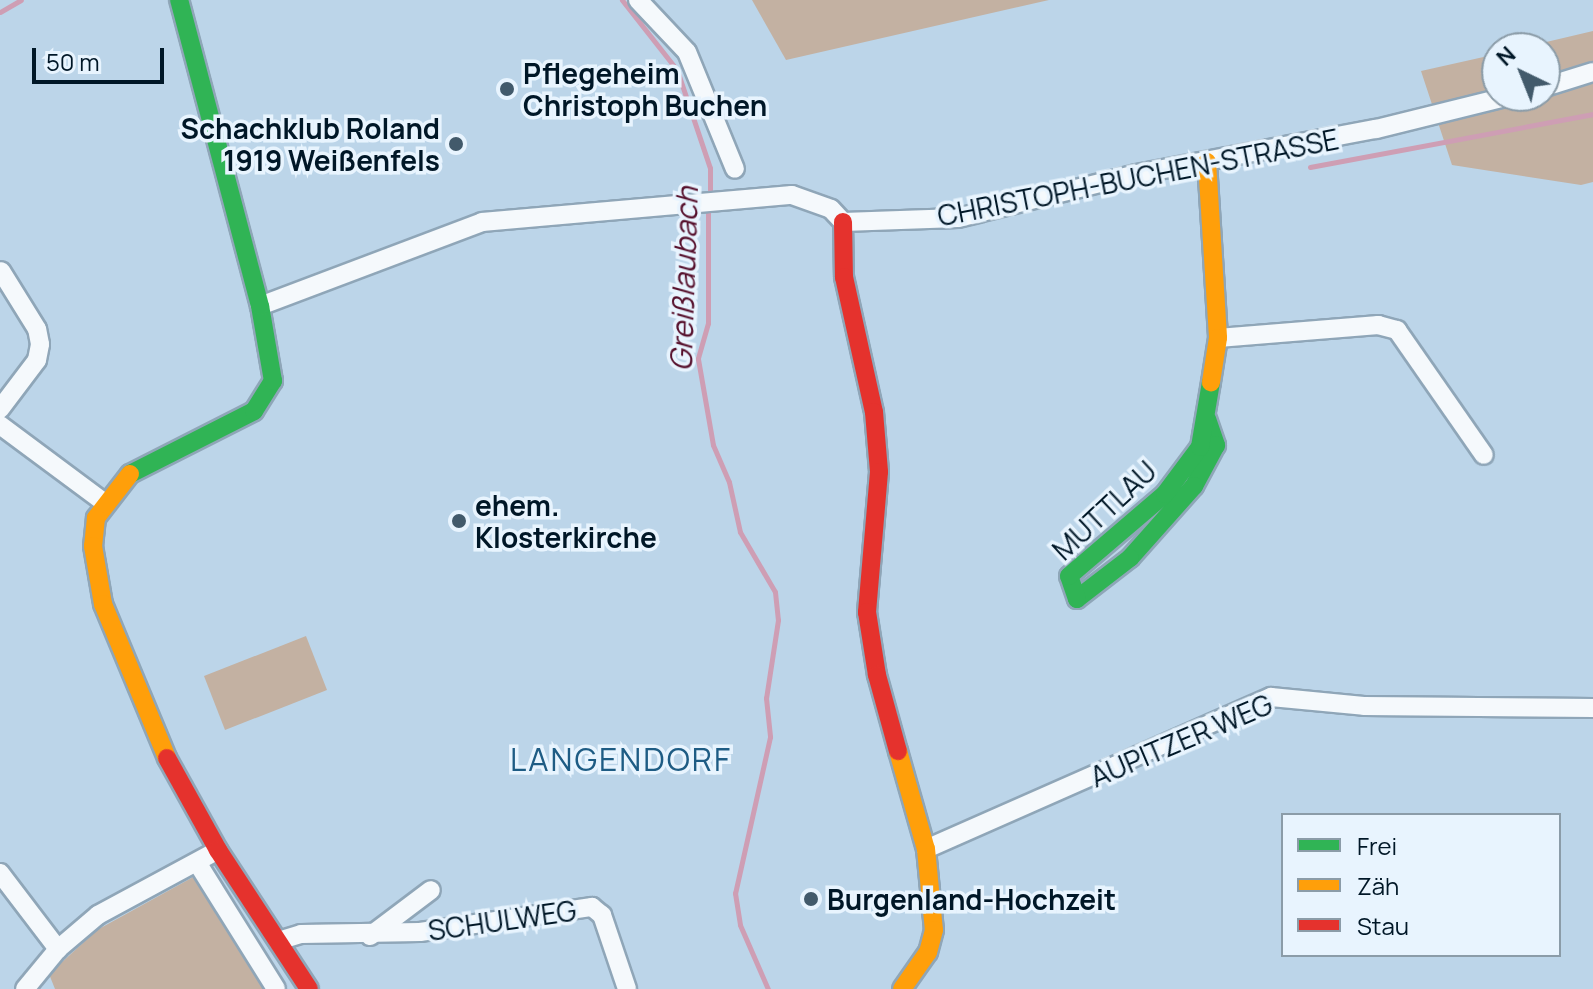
<!DOCTYPE html>
<html>
<head>
<meta charset="utf-8">
<style>
  body { margin:0 }
  #map { position:relative; width:1593px; height:989px; overflow:hidden; background:#bcd5e9; font-family:Manrope,sans-serif }
  div>[style] { position:absolute }
  .green>* { inset:0; background:#c3b1a2 }
  .stream>* { height:5px; margin:-2.5px; padding:0 2.5px; transform-origin:2.5px; border-radius:2.5px; background:#ce9eb4 }
  .roads { filter:drop-shadow(2px 0 #8fa6b8) drop-shadow(-2px 0 #8fa6b8) drop-shadow(0 2px #8fa6b8) drop-shadow(0 -2px #8fa6b8) }
  .street>* { height:18px; margin:-9px; padding:0 9px; transform-origin:9px; border-radius:9px; background:#f5f9fc }
  .fast>* { height:18px; margin:-9px; padding:0 9px; transform-origin:9px; border-radius:9px; background:#30b455 }
  .slow>* { height:18px; margin:-9px; padding:0 9px; transform-origin:9px; border-radius:9px; background:#ff9f0a }
  .jam>* { height:18px; margin:-9px; padding:0 9px; transform-origin:9px; border-radius:9px; background:#e5322d }
  .dots>* { width:22px; height:22px; translate:-50% -50%; box-sizing:border-box; border:4px solid #e8f4fe; border-radius:50% }
  span { translate:-50% -50%; white-space:nowrap; text-align:center; line-height:1.15; -webkit-text-stroke:7px #e8f4fe; paint-order:stroke }
  .poi-label { font-size:28px; color:#001727; font-weight:700 }
  .left { translate:0 -50%; text-align:left }
  .right { translate:-100% -50%; text-align:right }
  .street-label { font-size:28px; color:#001727 }
  .water-label { font-size:30px; color:#550f2b; font-style:italic }
  .quarter-label { font-size:32px; color:#1e5c84; letter-spacing:2px }
  .legend { position:absolute; left:1281px; top:813px; width:280px; height:144px; box-sizing:border-box; background:#e8f4fe; border:2px solid #8b9ca8; margin:0; padding:10px 14px; list-style:none; font-size:24px; color:#001727 }
  .legend li { display:flex; align-items:center; gap:16px; height:40px }
  .legend b { width:40px; border:2px solid #8b9ca8 }
  .north { position:absolute; left:1481px; top:32px; width:80px; height:80px; box-sizing:border-box; background:#e8f4fe; border:2px solid #8b9ca8; border-radius:50%; rotate:317deg; font-size:22px; font-weight:700; line-height:32px; text-align:center; color:#001727 }
  .north::after { content:''; display:block; margin:auto; width:28px; height:36px; background:#425a6b; clip-path:polygon(50% 0,100% 100%,50% 72%,0 100%) }
  .scale { position:absolute; left:32px; top:48px; width:132px; height:36px; box-sizing:border-box; border:4px solid #001727; border-top:0; padding-left:10px; font-size:24px; line-height:28px; white-space:nowrap; color:#001727; -webkit-text-stroke:6px #e8f4fe; paint-order:stroke }
</style>
</head>
<body>
<div id="map">
  <div class="green">
    <div style="clip-path:polygon(752px 0,1049px 0,786px 60px)"></div>
    <div style="clip-path:polygon(1593px 31px,1593px 182px,1581px 185px,1452px 165px,1421px 71px,1497px 54px,1497px 96px,1545px 96px,1545px 48px,1521px 48px)"></div>
    <div style="clip-path:polygon(306px 636px,327px 690px,225px 730px,204px 676px)"></div>
    <div style="clip-path:polygon(195px 876px,264px 989px,55px 989px,49px 974px,97px 930px)"></div>
  </div>
  <div class="stream">
    <div style="left:622px;top:0;width:89px;rotate:51.8deg"></div>
    <div style="left:677px;top:70px;width:103px;rotate:71.4deg"></div>
    <div style="left:710px;top:168px;width:29px;rotate:90deg"></div>
    <div style="left:0;top:12px;width:24px;rotate:-30deg"></div>
    <div style="left:1310px;top:167px;width:288px;rotate:-10.6deg"></div>
    <div style="left:708px;top:206px;width:117px;rotate:90deg"></div>
    <div style="left:708px;top:323px;width:37px;rotate:106deg"></div>
    <div style="left:698px;top:359px;width:87px;rotate:80.1deg"></div>
    <div style="left:713px;top:445px;width:40px;rotate:66.6deg"></div>
    <div style="left:729px;top:482px;width:51px;rotate:77.6deg"></div>
    <div style="left:740px;top:532px;width:69px;rotate:59.7deg"></div>
    <div style="left:775px;top:592px;width:28px;rotate:84deg"></div>
    <div style="left:778px;top:620px;width:79px;rotate:98.7deg"></div>
    <div style="left:766px;top:698px;width:39px;rotate:84deg"></div>
    <div style="left:770px;top:737px;width:160px;rotate:102.6deg"></div>
    <div style="left:735px;top:893px;width:32px;rotate:81deg"></div>
    <div style="left:740px;top:925px;width:70px;rotate:66.4deg"></div>
  </div>
  <div class="roads">
    <div class="street">
      <div style="left:638px;top:0;width:71px;rotate:46.7deg"></div>
      <div style="left:687px;top:52px;width:126px;rotate:67.7deg"></div>
      <div style="left:1545px;top:87px;width:50px;rotate:-17.4deg"></div>
      <div style="left:260px;top:306px;width:237px;rotate:-20.7deg"></div>
      <div style="left:482px;top:222px;width:311px;rotate:-5deg"></div>
      <div style="left:792px;top:195px;width:41px;rotate:19.7deg"></div>
      <div style="left:831px;top:209px;width:18px;rotate:47deg"></div>
      <div style="left:843px;top:222px;width:115px;rotate:-2deg"></div>
      <div style="left:958px;top:218px;width:184px;rotate:-13.8deg"></div>
      <div style="left:1137px;top:174px;width:243px;rotate:-10.7deg"></div>
      <div style="left:1376px;top:129px;width:137px;rotate:-13.9deg"></div>
      <div style="left:1218px;top:338px;width:161px;rotate:-4.6deg"></div>
      <div style="left:1378px;top:325px;width:20px;rotate:15deg"></div>
      <div style="left:1397px;top:330px;width:152px;rotate:55.2deg"></div>
      <div style="left:0;top:409px;width:61px;rotate:-52.9deg"></div>
      <div style="left:37px;top:360px;width:16px;rotate:-79deg"></div>
      <div style="left:40px;top:344px;width:15px;rotate:-101deg"></div>
      <div style="left:37px;top:329px;width:68px;rotate:-121.8deg"></div>
      <div style="left:0;top:425px;width:131px;rotate:36.6deg"></div>
      <div style="left:926px;top:849px;width:377px;rotate:-23.8deg"></div>
      <div style="left:1271px;top:697px;width:93px;rotate:5.5deg"></div>
      <div style="left:1364px;top:706px;width:229px;rotate:0.5deg"></div>
      <div style="left:198px;top:864px;width:147px;rotate:58deg"></div>
      <div style="left:0;top:873px;width:96px;rotate:52.7deg"></div>
      <div style="left:370px;top:936px;width:76px;rotate:-37deg"></div>
      <div style="left:278px;top:941px;width:24px;rotate:-17deg"></div>
      <div style="left:301px;top:934px;width:119px;rotate:-1deg"></div>
      <div style="left:420px;top:932px;width:174px;rotate:-8.3deg"></div>
      <div style="left:592px;top:907px;width:13px;rotate:39deg"></div>
      <div style="left:602px;top:915px;width:78px;rotate:71.3deg"></div>
      <div style="left:25px;top:989px;width:52px;rotate:-50.5deg"></div>
      <div style="left:58px;top:949px;width:52px;rotate:-40.4deg"></div>
      <div style="left:98px;top:915px;width:136px;rotate:-28.4deg"></div>
    </div>
    <div class="fast">
      <div style="left:1207px;top:419px;width:28px;rotate:71deg"></div>
      <div style="left:1216px;top:445px;width:47px;rotate:118.2deg"></div>
      <div style="left:1194px;top:486px;width:96px;rotate:131.6deg"></div>
      <div style="left:1130px;top:558px;width:67px;rotate:142.3deg"></div>
      <div style="left:1077px;top:599px;width:24px;rotate:-109deg"></div>
      <div style="left:1069px;top:576px;width:126px;rotate:-40.5deg"></div>
      <div style="left:1165px;top:494px;width:59px;rotate:-53.3deg"></div>
      <div style="left:1200px;top:447px;width:66px;rotate:-80.4deg"></div>
      <div style="left:130px;top:474px;width:139px;rotate:-26.9deg"></div>
      <div style="left:254px;top:411px;width:36px;rotate:-58deg"></div>
      <div style="left:273px;top:381px;width:76px;rotate:-99.8deg"></div>
      <div style="left:260px;top:306px;width:317px;rotate:-104.8deg"></div>
    </div>
    <div class="slow">
      <div style="left:1207px;top:162px;width:176px;rotate:86.4deg"></div>
      <div style="left:1218px;top:338px;width:45px;rotate:99deg"></div>
      <div style="left:130px;top:474px;width:56px;rotate:127.7deg"></div>
      <div style="left:96px;top:518px;width:28px;rotate:96deg"></div>
      <div style="left:93px;top:546px;width:59px;rotate:80.2deg"></div>
      <div style="left:103px;top:604px;width:167px;rotate:67.4deg"></div>
      <div style="left:898px;top:751px;width:102px;rotate:74.1deg"></div>
      <div style="left:926px;top:849px;width:81px;rotate:84.4deg"></div>
      <div style="left:934px;top:930px;width:23px;rotate:105deg"></div>
      <div style="left:928px;top:952px;width:45px;rotate:125.1deg"></div>
    </div>
    <div class="jam">
      <div style="left:843px;top:222px;width:55px;rotate:89deg"></div>
      <div style="left:844px;top:277px;width:138px;rotate:77.5deg"></div>
      <div style="left:874px;top:412px;width:60px;rotate:85.2deg"></div>
      <div style="left:879px;top:472px;width:141px;rotate:94.9deg"></div>
      <div style="left:867px;top:612px;width:64px;rotate:81deg"></div>
      <div style="left:877px;top:675px;width:79px;rotate:74.6deg"></div>
      <div style="left:167px;top:758px;width:105px;rotate:61deg"></div>
      <div style="left:218px;top:850px;width:166px;rotate:56.8deg"></div>
    </div>
  </div>
  <div class="dots">
    <div style="left:507px;top:89px;background:#425a6b"></div>
    <div style="left:456px;top:144px;background:#425a6b"></div>
    <div style="left:459px;top:521px;background:#425a6b"></div>
    <div style="left:811px;top:899px;background:#425a6b"></div>
  </div>
  <div class="poi-label">
    <span class="left" style="left:523px;top:89px">Pflegeheim<br>Christoph Buchen</span>
    <span class="right" style="left:440px;top:144px">Schachklub Roland<br>1919 Weißenfels</span>
    <span class="left" style="left:475px;top:521px">ehem.<br>Klosterkirche</span>
    <span class="left" style="left:827px;top:899px">Burgenland-Hochzeit</span>
  </div>
  <div class="street-label">
    <span style="left:1138px;top:177px;rotate:-11deg">CHRISTOPH-BUCHEN-STRASSE</span>
    <span style="left:1104px;top:510px;rotate:-43deg">MUTTLAU</span>
    <span style="left:1181px;top:740px;rotate:-23deg">AUPITZER WEG</span>
    <span style="left:502px;top:920px;rotate:-8deg">SCHULWEG</span>
  </div>
  <div class="water-label">
    <span style="left:684px;top:279px;rotate:-88deg">Greißlaubach</span>
  </div>
  <div class="quarter-label">
    <span style="left:621px;top:759px">LANGENDORF</span>
  </div>
  <ul class="legend">
  <li><b style="height:10px;background:#30b455"></b>Frei</li>
  <li><b style="height:10px;background:#ff9f0a"></b>Zäh</li>
  <li><b style="height:10px;background:#e5322d"></b>Stau</li>
  </ul>
  <div class="north">N</div>
  <div class="scale">50 m</div>
</div>
</body>
</html>
